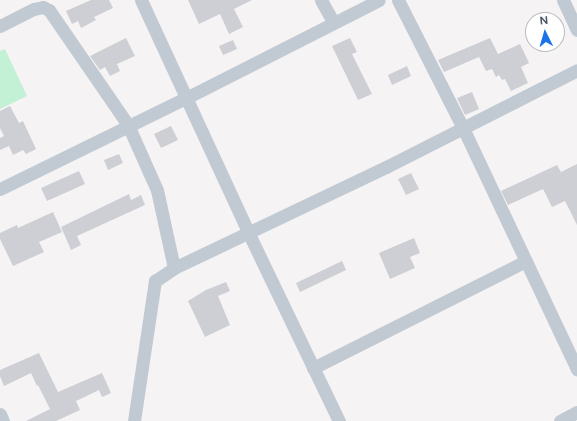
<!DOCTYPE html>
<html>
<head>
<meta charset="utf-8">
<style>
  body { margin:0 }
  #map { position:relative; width:577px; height:421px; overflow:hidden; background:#f5f3f3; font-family:Figtree,sans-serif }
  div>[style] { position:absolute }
  .green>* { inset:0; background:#c3f1d5 }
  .building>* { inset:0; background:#cdcfd5 }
  .minor>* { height:13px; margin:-6.5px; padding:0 6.5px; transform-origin:6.5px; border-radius:6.5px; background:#c1cad2 }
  span { translate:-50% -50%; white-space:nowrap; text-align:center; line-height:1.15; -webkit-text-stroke:3px #fff; paint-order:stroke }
  .north { position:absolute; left:525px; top:12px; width:40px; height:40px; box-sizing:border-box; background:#fff; border:1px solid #b7bbc0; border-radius:50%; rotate:355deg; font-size:11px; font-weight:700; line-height:16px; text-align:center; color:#4a5661 }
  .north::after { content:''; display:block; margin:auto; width:14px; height:18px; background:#1a73e8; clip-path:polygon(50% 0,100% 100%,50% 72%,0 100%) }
</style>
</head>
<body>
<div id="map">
  <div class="green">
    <div style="clip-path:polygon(5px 49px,27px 96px,0 109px,0 51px)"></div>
  </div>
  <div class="building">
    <div style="clip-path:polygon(91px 0,109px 0,113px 8px,94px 17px,96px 20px,81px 28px,78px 21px,72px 24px,66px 11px)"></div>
    <div style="clip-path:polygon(188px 0,252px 0,234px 9px,243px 27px,229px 34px,220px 14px,199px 24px)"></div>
    <div style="clip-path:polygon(126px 38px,135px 56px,117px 64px,120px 71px,110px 76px,105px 67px,100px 70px,90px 56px)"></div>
    <div style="clip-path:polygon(350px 38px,357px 52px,352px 54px,372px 94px,358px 100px,332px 46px)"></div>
    <div style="clip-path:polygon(490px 38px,498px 54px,520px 44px,529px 63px,521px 67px,528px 83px,511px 91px,505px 79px,502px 80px,499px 75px,496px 77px,492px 69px,486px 71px,479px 57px,444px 72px,438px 60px)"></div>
    <div style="clip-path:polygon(233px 40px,237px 49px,223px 55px,219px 46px)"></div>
    <div style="clip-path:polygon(407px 66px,411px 76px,392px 85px,388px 75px)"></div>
    <div style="clip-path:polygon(472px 92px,479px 109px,465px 115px,457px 98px)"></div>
    <div style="clip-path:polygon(10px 106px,19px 123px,23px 121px,36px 149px,26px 154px,23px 150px,13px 155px,9px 146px,0 150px,0 138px,4px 136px,0 128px,0 111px)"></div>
    <div style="clip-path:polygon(171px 126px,178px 140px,161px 148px,154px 134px)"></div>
    <div style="clip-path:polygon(119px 154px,123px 163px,108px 170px,104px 160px)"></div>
    <div style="clip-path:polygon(577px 164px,577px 225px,565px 201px,552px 207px,543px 189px,508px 205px,501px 191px,557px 165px,561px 172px)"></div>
    <div style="clip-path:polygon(79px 171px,85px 184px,47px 201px,41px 188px)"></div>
    <div style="clip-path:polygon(411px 173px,419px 189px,406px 195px,398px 179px)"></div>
    <div style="clip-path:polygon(129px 194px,131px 200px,141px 195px,145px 205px,77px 236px,81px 245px,71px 250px,61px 227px)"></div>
    <div style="clip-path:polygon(53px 212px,62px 232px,39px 242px,44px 252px,13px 266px,0 239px,0 233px,17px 225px,18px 228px)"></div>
    <div style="clip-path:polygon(414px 238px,420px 253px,410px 257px,415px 268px,390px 279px,379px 253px)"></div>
    <div style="clip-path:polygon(342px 261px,346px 270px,300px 292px,296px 283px)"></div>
    <div style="clip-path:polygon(226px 282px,230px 291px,218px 296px,230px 325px,205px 337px,188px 301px,206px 290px)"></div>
    <div style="clip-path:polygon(39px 353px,58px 392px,102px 373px,111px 393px,102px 397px,99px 390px,76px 401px,80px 410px,56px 421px,26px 421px,50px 409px,38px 385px,37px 386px,31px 373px,4px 386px,0 376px,0 370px)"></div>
  </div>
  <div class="minor">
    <div style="left:141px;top:0;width:255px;rotate:65.2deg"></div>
    <div style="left:248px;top:232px;width:210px;rotate:64.3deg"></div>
    <div style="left:321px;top:0;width:26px;rotate:61deg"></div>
    <div style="left:398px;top:0;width:144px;rotate:63.1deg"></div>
    <div style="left:463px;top:128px;width:267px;rotate:64.7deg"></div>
    <div style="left:563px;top:0;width:33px;rotate:65deg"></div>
    <div style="left:0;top:26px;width:38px;rotate:-27deg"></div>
    <div style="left:34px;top:9px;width:9px;rotate:-13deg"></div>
    <div style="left:43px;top:7px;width:7px;rotate:27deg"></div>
    <div style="left:49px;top:10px;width:140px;rotate:55.5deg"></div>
    <div style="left:128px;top:125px;width:71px;rotate:66deg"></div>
    <div style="left:157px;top:190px;width:80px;rotate:77.7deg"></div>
    <div style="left:0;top:189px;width:207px;rotate:-26.1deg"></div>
    <div style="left:186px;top:98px;width:216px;rotate:-26.9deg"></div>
    <div style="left:313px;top:368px;width:238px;rotate:-26.7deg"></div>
    <div style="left:0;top:414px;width:8px;rotate:67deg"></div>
    <div style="left:134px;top:421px;width:142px;rotate:-81.5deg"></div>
    <div style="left:155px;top:281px;width:23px;rotate:-34deg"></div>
    <div style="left:174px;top:268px;width:235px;rotate:-25.5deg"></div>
    <div style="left:386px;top:167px;width:214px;rotate:-26.9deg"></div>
    <div style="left:560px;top:421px;width:19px;rotate:-28deg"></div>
  </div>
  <div class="north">N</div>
</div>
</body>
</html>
